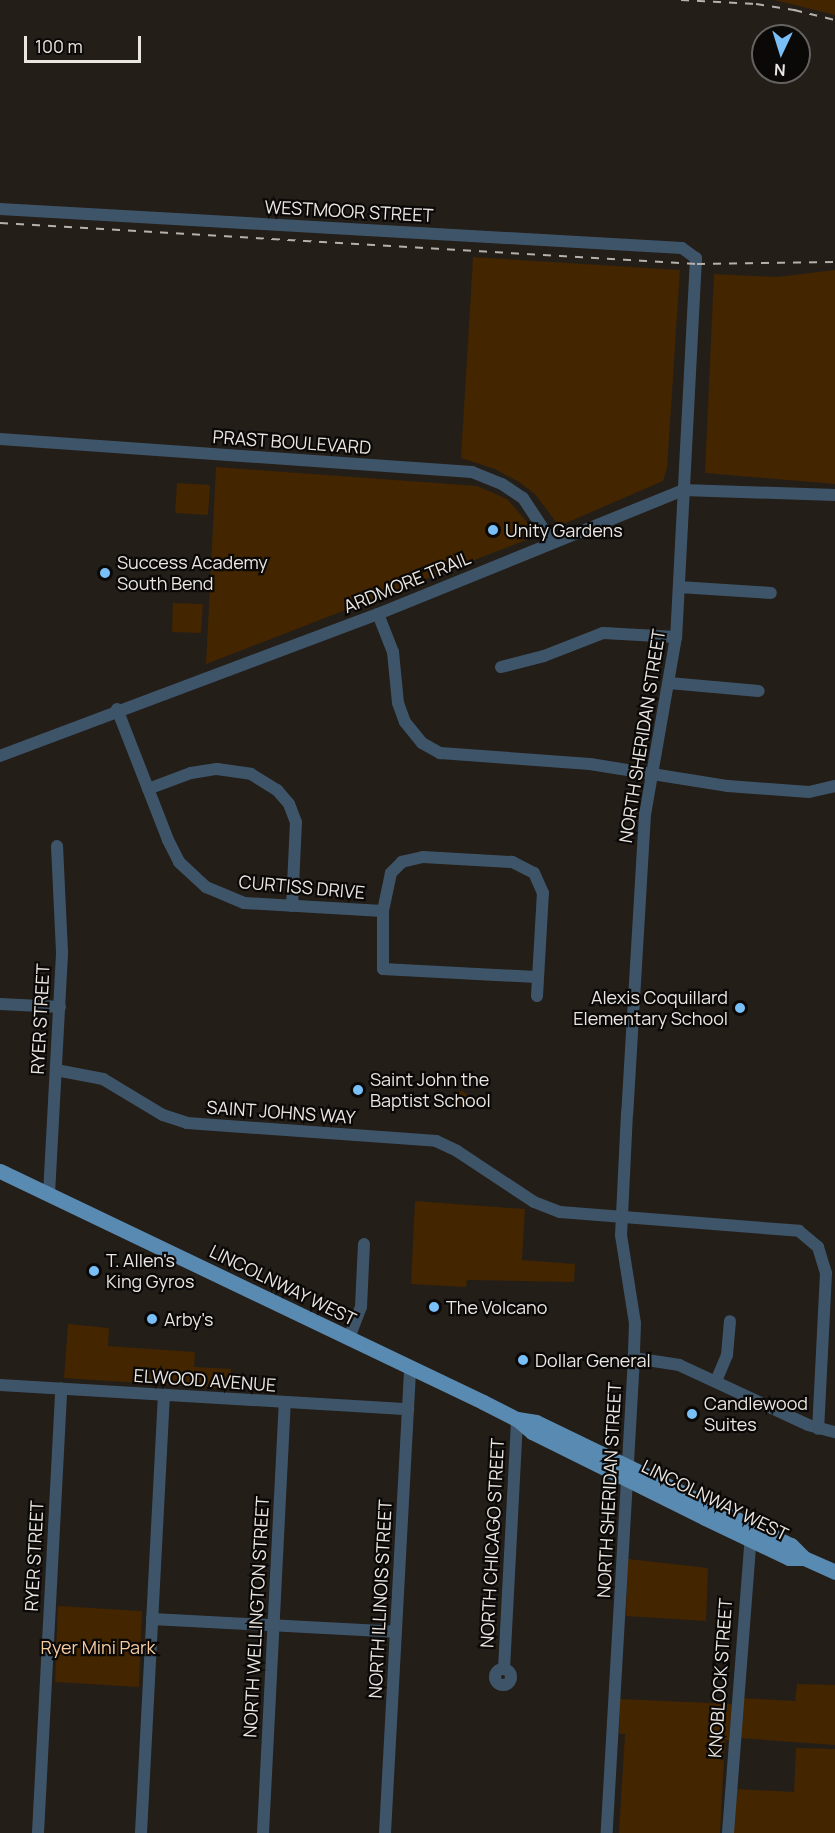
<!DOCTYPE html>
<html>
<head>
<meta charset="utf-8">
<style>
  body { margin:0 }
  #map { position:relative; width:835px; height:1833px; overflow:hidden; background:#241e19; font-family:Manrope,sans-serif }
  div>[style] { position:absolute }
  .green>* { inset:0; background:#432500 }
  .round { border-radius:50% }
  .minor>* { height:12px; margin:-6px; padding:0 6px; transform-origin:6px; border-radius:6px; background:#3e5569 }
  .minor>.ring { margin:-6px; padding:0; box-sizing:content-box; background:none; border:12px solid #3e5569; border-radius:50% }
  .major>* { height:15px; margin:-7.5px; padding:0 7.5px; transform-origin:7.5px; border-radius:7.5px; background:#598ab2 }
  .rail>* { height:2px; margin-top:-1px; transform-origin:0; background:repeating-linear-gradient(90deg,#b6b1ad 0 8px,transparent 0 16px) }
  .dots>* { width:16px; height:16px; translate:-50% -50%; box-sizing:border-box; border:3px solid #0b0907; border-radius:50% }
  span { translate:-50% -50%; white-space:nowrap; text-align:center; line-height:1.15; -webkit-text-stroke:4.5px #0b0907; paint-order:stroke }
  .street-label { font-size:18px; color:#eae6e2 }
  .poi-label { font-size:18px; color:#eae6e2 }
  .left { translate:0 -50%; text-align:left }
  .right { translate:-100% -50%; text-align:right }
  .park-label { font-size:18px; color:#f7cba0 }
  .north { position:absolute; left:751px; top:24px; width:60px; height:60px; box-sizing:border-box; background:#0b0907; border:2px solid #64615f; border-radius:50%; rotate:184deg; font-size:16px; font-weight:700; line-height:24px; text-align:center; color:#eae6e2 }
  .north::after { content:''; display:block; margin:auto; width:21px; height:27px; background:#79bff8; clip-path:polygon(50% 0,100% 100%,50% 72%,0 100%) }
  .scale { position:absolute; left:24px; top:36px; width:117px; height:27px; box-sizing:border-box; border:3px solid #eae6e2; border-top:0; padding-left:8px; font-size:18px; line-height:21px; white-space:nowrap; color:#eae6e2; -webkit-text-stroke:4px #0b0907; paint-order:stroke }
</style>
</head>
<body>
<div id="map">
  <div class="green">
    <div style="clip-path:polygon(774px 0,835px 0,835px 15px)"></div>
    <div style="clip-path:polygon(473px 257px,680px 270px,667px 468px,663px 481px,559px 526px,535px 494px,519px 482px,495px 469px,461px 458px)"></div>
    <div style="clip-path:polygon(835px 270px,835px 484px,705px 473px,714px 274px,777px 277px)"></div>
    <div style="clip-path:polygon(216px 467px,477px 486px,507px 499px,528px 523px,534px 537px,206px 664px)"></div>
    <div style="clip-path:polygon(177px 483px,210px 485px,208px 515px,175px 513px)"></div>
    <div style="clip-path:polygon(173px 603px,203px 604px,201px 633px,172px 632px)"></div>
    <div class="round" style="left:452px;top:1091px;width:16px;height:16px"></div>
    <div style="clip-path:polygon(415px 1201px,525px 1209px,522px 1260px,575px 1264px,574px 1282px,467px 1280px,466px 1287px,411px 1284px)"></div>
    <div style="clip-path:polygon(68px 1324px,109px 1328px,108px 1346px,195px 1352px,194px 1367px,231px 1369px,230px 1389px,64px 1378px)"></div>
    <div style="clip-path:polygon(628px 1559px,708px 1568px,706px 1621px,626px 1616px)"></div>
    <div style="clip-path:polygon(58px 1606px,142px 1611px,139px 1687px,55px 1682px)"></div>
    <div style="clip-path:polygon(797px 1684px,835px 1685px,835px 1745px,739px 1738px,741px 1698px,795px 1701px)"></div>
    <div style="clip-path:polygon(620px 1699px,732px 1704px,729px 1740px,725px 1740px,720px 1833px,619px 1833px,625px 1734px,619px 1734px)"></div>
    <div style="clip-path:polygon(796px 1748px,835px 1749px,835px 1833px,731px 1833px,735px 1789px,794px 1792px)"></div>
  </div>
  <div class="minor">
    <div style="left:0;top:209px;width:683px;rotate:3.27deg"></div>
    <div style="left:682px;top:248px;width:17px;rotate:36deg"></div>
    <div style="left:696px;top:258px;width:380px;rotate:93deg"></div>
    <div style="left:676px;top:637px;width:180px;rotate:99.9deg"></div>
    <div style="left:645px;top:814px;width:300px;rotate:93.4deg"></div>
    <div style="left:627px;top:1113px;width:122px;rotate:92.8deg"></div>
    <div style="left:621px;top:1235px;width:89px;rotate:81deg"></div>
    <div style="left:635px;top:1323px;width:35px;rotate:92deg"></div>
    <div style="left:634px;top:1358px;width:476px;rotate:93.3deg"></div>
    <div style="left:0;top:439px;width:473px;rotate:4deg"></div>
    <div style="left:472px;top:472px;width:32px;rotate:22deg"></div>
    <div style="left:502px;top:484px;width:25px;rotate:34deg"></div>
    <div style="left:523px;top:498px;width:53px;rotate:56.6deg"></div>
    <div style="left:679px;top:587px;width:92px;rotate:3.7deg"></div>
    <div style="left:378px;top:614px;width:41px;rotate:68.5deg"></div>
    <div style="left:393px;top:652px;width:51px;rotate:84.4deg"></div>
    <div style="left:398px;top:703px;width:20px;rotate:70deg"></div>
    <div style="left:405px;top:722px;width:27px;rotate:51deg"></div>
    <div style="left:422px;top:743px;width:21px;rotate:29deg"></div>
    <div style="left:440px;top:753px;width:150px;rotate:4.2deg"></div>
    <div style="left:590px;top:764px;width:140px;rotate:9.1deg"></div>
    <div style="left:728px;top:786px;width:81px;rotate:4.2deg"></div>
    <div style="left:809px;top:792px;width:27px;rotate:-13deg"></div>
    <div style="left:501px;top:667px;width:44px;rotate:-14.3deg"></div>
    <div style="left:544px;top:656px;width:63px;rotate:-21.3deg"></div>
    <div style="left:603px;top:633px;width:73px;rotate:3.1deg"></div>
    <div style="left:669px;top:683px;width:90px;rotate:5.1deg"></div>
    <div style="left:117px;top:709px;width:141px;rotate:68.7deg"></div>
    <div style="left:168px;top:840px;width:25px;rotate:63deg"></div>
    <div style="left:179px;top:862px;width:37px;rotate:43deg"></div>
    <div style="left:206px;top:887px;width:41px;rotate:22.8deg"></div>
    <div style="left:244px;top:903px;width:139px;rotate:3.3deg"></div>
    <div style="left:0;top:756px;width:404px;rotate:-20.6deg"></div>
    <div style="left:378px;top:614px;width:329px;rotate:-22.1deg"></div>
    <div style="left:683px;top:490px;width:152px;rotate:1.9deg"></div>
    <div style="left:148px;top:789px;width:46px;rotate:-20.4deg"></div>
    <div style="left:191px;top:773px;width:26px;rotate:-9deg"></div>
    <div style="left:217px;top:769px;width:34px;rotate:8deg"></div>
    <div style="left:251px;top:774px;width:31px;rotate:32deg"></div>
    <div style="left:277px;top:790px;width:18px;rotate:49deg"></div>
    <div style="left:289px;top:804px;width:19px;rotate:69deg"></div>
    <div style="left:296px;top:822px;width:84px;rotate:92.7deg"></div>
    <div style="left:537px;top:996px;width:103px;rotate:-86.7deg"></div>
    <div style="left:543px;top:893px;width:22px;rotate:-114deg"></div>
    <div style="left:534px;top:873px;width:25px;rotate:-153deg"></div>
    <div style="left:512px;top:862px;width:89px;rotate:-176.8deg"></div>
    <div style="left:423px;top:857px;width:22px;rotate:167deg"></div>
    <div style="left:402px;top:862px;width:16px;rotate:135deg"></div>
    <div style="left:391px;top:873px;width:39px;rotate:102deg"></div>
    <div style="left:383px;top:911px;width:58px;rotate:90deg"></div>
    <div style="left:383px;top:969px;width:154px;rotate:3deg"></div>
    <div style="left:0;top:1004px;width:60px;rotate:2.9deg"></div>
    <div style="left:56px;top:1070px;width:48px;rotate:10.8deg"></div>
    <div style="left:103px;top:1079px;width:70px;rotate:31deg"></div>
    <div style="left:163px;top:1115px;width:25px;rotate:18deg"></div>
    <div style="left:187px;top:1123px;width:250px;rotate:4.1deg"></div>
    <div style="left:436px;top:1141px;width:23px;rotate:25deg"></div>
    <div style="left:457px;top:1151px;width:92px;rotate:33.5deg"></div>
    <div style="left:534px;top:1202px;width:28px;rotate:21deg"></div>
    <div style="left:560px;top:1212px;width:240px;rotate:4.5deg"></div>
    <div style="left:799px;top:1231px;width:25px;rotate:40deg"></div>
    <div style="left:818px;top:1247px;width:27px;rotate:73deg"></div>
    <div style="left:826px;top:1273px;width:156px;rotate:92.9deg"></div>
    <div style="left:49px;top:1194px;width:242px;rotate:-86.9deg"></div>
    <div style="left:62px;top:952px;width:106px;rotate:-92.7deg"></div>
    <div style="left:349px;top:1338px;width:33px;rotate:-69deg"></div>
    <div style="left:361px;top:1307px;width:63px;rotate:-87.3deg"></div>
    <div style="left:634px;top:1358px;width:46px;rotate:8.8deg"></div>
    <div style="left:679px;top:1365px;width:142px;rotate:24.9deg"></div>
    <div style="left:808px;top:1425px;width:28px;rotate:15deg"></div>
    <div style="left:716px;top:1381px;width:28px;rotate:-67deg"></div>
    <div style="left:727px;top:1355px;width:34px;rotate:-85deg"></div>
    <div style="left:0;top:1385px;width:409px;rotate:3.4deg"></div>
    <div style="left:152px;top:1619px;width:244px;rotate:3deg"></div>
    <div class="ring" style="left:495px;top:1669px;width:4px;height:4px"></div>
    <div style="left:504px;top:1669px;width:250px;rotate:-87deg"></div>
    <div style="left:38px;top:1833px;width:445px;rotate:-87deg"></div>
    <div style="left:141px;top:1833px;width:439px;rotate:-87deg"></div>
    <div style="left:263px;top:1833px;width:431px;rotate:-87.1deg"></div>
    <div style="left:385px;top:1833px;width:467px;rotate:-86.9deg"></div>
    <div style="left:728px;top:1833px;width:303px;rotate:-85.6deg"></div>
  </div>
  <div class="major">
    <div style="left:0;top:1171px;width:535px;rotate:25.56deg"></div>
    <div style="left:483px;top:1402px;width:38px;rotate:27deg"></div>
    <div style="left:517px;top:1419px;width:20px;rotate:41deg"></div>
    <div style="left:532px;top:1432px;width:193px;rotate:26.4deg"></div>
    <div style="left:705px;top:1518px;width:93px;rotate:25.5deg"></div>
    <div style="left:789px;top:1558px;width:15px"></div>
    <div style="left:517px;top:1419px;width:19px;rotate:9deg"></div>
    <div style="left:536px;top:1422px;width:283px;rotate:25.8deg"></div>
    <div style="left:791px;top:1545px;width:18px;rotate:45deg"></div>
    <div style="left:804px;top:1558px;width:34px;rotate:24deg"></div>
  </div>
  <div class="rail">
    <div style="left:681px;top:0;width:75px;rotate:3.1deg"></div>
    <div style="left:756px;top:4px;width:45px;rotate:9deg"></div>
    <div style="left:794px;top:10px;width:42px;rotate:13.7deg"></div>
    <div style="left:0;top:223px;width:698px;rotate:3.37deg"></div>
    <div style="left:697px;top:264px;width:138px;rotate:-0.8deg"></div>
  </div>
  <div class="dots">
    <div style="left:493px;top:530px;background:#79bff8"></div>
    <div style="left:105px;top:573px;background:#79bff8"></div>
    <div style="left:740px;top:1008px;background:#79bff8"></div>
    <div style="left:358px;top:1090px;background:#79bff8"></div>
    <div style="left:94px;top:1271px;background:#79bff8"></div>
    <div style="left:434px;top:1307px;background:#79bff8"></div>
    <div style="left:152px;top:1319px;background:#79bff8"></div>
    <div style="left:523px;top:1360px;background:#79bff8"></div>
    <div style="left:692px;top:1414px;background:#79bff8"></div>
  </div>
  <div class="street-label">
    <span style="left:349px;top:211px;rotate:3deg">WESTMOOR STREET</span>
    <span style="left:292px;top:442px;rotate:4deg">PRAST BOULEVARD</span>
    <span style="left:407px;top:582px;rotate:-22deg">ARDMORE TRAIL</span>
    <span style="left:642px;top:736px;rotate:-81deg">NORTH SHERIDAN STREET</span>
    <span style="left:302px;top:887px;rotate:5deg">CURTISS DRIVE</span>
    <span style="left:40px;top:1019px;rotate:-87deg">RYER STREET</span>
    <span style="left:281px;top:1112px;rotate:4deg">SAINT JOHNS WAY</span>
    <span style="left:283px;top:1285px;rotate:26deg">LINCOLNWAY WEST</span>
    <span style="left:205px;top:1380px;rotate:4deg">ELWOOD AVENUE</span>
    <span style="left:609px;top:1490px;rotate:-87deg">NORTH SHERIDAN STREET</span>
    <span style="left:715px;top:1500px;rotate:26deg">LINCOLNWAY WEST</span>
    <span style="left:492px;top:1543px;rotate:-87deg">NORTH CHICAGO STREET</span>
    <span style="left:34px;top:1556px;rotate:-87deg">RYER STREET</span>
    <span style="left:380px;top:1599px;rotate:-87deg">NORTH ILLINOIS STREET</span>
    <span style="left:256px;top:1617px;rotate:-87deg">NORTH WELLINGTON STREET</span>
    <span style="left:720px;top:1678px;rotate:-86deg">KNOBLOCK STREET</span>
  </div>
  <div class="poi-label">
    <span class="left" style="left:505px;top:530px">Unity Gardens</span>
    <span class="left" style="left:117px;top:573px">Success Academy<br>South Bend</span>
    <span class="right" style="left:728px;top:1008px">Alexis Coquillard<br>Elementary School</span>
    <span class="left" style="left:370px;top:1090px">Saint John the<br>Baptist School</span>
    <span class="left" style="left:106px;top:1271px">T. Allen's<br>King Gyros</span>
    <span class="left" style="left:446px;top:1307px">The Volcano</span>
    <span class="left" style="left:164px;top:1319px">Arby's</span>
    <span class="left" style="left:535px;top:1360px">Dollar General</span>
    <span class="left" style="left:704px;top:1414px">Candlewood<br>Suites</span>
  </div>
  <div class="park-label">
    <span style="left:98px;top:1647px">Ryer Mini Park</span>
  </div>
  <div class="north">N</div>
  <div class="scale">100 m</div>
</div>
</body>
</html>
